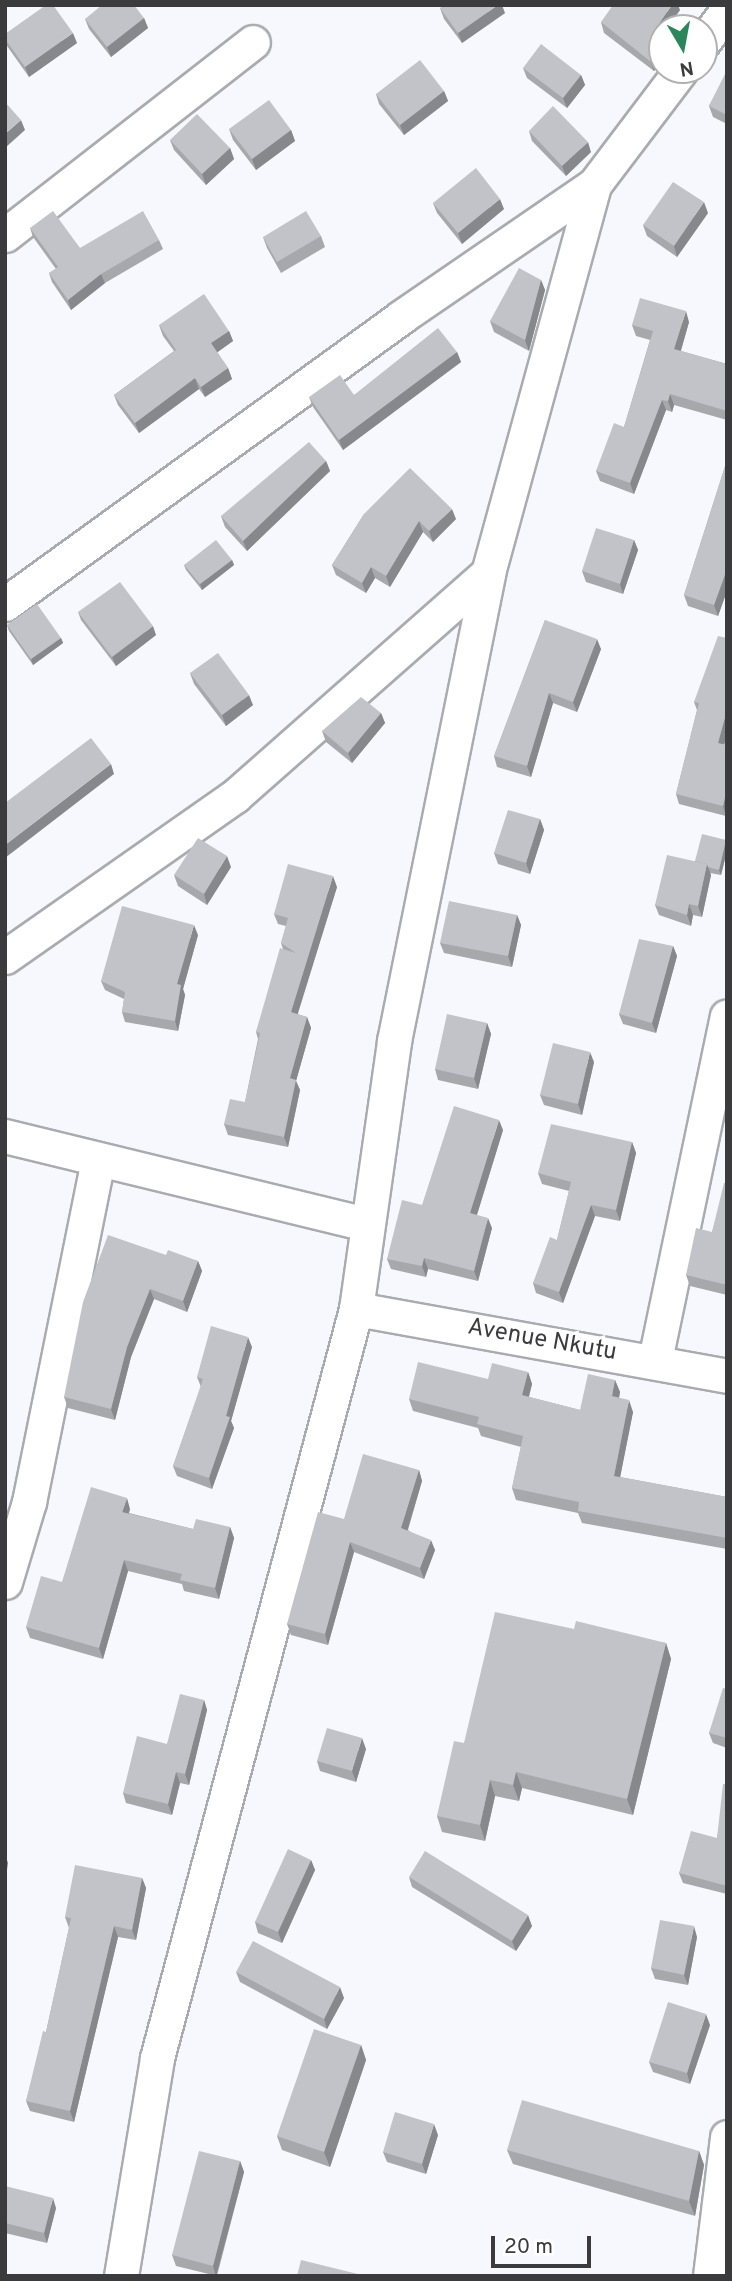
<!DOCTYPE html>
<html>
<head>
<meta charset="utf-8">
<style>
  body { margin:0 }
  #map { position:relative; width:732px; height:2281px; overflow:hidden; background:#f6f8fd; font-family:Overpass,sans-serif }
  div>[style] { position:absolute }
  .roads { filter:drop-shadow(2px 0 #aaabb0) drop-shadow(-2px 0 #aaabb0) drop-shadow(0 2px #aaabb0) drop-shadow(0 -2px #aaabb0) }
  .minor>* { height:33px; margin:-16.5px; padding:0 16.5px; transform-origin:16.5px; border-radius:16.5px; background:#fff }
  .wall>* { inset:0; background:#a6a8ac }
  .shaded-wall>* { inset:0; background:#87888c }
  .building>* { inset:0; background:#c1c3c8 }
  span { translate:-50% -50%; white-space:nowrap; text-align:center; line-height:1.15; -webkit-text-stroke:6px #fff; paint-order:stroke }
  .street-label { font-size:24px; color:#3b3b3e }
  .frame { position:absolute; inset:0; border:7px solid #3b3b3e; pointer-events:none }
  .north { position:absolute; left:648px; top:14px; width:70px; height:70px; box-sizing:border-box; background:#fff; border:2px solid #b1b1b2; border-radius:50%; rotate:170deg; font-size:19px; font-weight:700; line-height:28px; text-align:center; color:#3b3b3e }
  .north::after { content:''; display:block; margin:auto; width:24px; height:32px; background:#2c865b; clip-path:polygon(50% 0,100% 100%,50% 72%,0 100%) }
  .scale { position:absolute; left:491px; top:2236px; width:100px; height:32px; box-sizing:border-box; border:4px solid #3b3b3e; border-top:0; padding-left:9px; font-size:21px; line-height:24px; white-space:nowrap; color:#3b3b3e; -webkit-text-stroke:5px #fff; paint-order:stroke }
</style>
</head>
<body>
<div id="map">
  <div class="roads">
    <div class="minor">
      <div style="left:704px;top:41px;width:38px;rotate:-53deg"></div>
      <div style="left:5px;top:235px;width:314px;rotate:-37.9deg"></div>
      <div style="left:5px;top:604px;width:489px;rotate:-35.9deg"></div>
      <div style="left:401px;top:317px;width:234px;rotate:-34.4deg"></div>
      <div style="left:5px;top:957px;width:281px;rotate:-35deg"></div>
      <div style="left:235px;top:796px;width:337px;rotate:-41.4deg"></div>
      <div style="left:5px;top:1136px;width:372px;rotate:13.7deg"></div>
      <div style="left:356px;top:1309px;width:377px;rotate:10.2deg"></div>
      <div style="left:655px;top:1360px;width:351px;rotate:-78.2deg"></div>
      <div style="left:5px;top:1582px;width:84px;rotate:-73.3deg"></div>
      <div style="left:29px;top:1502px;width:349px;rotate:-78.6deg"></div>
      <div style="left:121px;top:2276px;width:221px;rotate:-80.6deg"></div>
      <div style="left:157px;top:2058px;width:775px;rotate:-75.12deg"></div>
      <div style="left:356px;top:1309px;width:271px;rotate:-81.9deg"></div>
      <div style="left:394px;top:1041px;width:477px;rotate:-78.6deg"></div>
      <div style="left:488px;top:573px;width:402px;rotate:-74.7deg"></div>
      <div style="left:594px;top:185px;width:144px;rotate:-52.9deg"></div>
      <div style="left:710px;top:2276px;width:140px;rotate:-83deg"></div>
    </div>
  </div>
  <div class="wall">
    <div style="clip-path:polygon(440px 8px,505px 13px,462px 43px,444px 19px)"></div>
    <div style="clip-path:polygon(680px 10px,667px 28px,662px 28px,662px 61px,654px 71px,604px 33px,601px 22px)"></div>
    <div style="clip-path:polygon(144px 18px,148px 28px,111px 57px,89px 29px,85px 19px)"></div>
    <div style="clip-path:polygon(5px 34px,77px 43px,29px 77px,7px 46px,5px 42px)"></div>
    <div style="clip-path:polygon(523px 68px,581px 75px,585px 85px,567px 108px,527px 78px)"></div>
    <div style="clip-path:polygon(727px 72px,727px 124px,713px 117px,709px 106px)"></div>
    <div style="clip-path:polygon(444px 91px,448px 101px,404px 135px,379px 104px,376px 94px)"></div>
    <div style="clip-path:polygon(229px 129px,291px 130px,295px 141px,256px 170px,233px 140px)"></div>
    <div style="clip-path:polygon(529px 131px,591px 152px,566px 176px,532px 141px)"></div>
    <div style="clip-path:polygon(170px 140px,230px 148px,234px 159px,206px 185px,174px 150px)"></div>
    <div style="clip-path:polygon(433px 203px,504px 209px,462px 244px,437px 213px)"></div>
    <div style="clip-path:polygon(708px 213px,677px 257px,647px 236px,643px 225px)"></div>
    <div style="clip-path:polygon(30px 228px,80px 248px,159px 240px,163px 249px,105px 283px,71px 310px,52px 282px,49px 273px,56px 269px,33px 237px)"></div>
    <div style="clip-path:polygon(321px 236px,325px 247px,281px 273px,267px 248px,263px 237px)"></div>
    <div style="clip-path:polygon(541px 280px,545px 290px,529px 351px,494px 332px,490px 321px)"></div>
    <div style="clip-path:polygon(689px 322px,681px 351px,727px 364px,727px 420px,674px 405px,672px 412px,666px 410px,634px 494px,600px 481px,596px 471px,624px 427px,650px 340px,636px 336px,632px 325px)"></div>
    <div style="clip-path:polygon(159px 325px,229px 331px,233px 341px,217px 352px,228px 368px,232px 379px,205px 397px,199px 389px,139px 433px,118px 405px,114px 395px,174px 351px,163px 336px)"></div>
    <div style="clip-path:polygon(457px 352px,461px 362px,343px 450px,313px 407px,309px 397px,354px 395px)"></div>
    <div style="clip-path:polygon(727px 460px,727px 591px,718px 616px,688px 606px,684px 595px)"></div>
    <div style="clip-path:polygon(326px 461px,330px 471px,247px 551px,225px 527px,221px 516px)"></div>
    <div style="clip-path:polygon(364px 514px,456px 519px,433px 542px,423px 532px,390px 587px,375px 578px,366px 593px,336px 575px,332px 565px)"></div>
    <div style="clip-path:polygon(634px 540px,638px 550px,623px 594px,586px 582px,582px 571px)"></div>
    <div style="clip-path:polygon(232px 560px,234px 565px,202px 590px,186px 570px,184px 565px)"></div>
    <div style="clip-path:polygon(78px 612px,156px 635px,116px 666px,81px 620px)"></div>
    <div style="clip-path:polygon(545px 620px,601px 649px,577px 712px,553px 703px,531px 777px,497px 767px,494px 756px)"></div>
    <div style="clip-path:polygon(7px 625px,61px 638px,63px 643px,33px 665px,9px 631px)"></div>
    <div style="clip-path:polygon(727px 638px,727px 734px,724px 745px,727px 745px,726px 816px,679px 804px,676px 794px,697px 710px,694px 702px)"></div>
    <div style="clip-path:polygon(190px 673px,253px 705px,226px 726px,194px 684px)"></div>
    <div style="clip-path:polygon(381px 713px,385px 723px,352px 763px,326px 742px,322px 731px)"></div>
    <div style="clip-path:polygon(540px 819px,544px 830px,530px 874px,498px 864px,494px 853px)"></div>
    <div style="clip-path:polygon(726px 840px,727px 851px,721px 875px,710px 873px,711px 875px,702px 917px,693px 915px,691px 926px,659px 915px,655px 905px,695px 861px)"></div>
    <div style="clip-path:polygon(231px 867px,207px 905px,178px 886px,174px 875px)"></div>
    <div style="clip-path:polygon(337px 887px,297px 1014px,307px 1017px,311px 1028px,296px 1081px,300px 1090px,288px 1147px,228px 1135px,224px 1124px,245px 1102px,258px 1039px,256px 1032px,283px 949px,281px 943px,286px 926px,278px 924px,274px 914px)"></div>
    <div style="clip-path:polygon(517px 915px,521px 925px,512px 967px,444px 953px,440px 943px)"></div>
    <div style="clip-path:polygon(198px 935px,183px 989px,185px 995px,178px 1031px,125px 1022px,122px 1012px,124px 999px,105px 990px,101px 981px)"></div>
    <div style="clip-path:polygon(673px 946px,677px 956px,656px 1033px,623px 1024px,619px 1014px)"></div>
    <div style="clip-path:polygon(487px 1023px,491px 1034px,478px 1089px,438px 1080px,435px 1069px)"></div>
    <div style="clip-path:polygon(594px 1062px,582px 1115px,544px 1105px,540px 1095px)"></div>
    <div style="clip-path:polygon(503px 1130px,477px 1215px,492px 1228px,478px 1281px,428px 1269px,426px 1277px,391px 1269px,387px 1259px,422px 1205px)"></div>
    <div style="clip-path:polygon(632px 1142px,636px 1153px,620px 1221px,595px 1216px,563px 1303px,536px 1293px,533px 1283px,557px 1240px,569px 1191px,542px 1184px,538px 1173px)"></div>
    <div style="clip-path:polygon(727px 1183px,727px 1295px,690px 1286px,686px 1275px,712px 1232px)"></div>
    <div style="clip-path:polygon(166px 1255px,198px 1261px,202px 1271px,187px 1312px,154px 1299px,131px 1357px,115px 1420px,68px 1408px,64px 1397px)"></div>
    <div style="clip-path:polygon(252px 1347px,231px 1421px,234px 1428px,212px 1489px,177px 1476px,173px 1466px,201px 1387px,197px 1377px)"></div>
    <div style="clip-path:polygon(528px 1372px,532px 1384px,529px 1397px,580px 1410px,615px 1380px,620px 1392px,619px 1398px,633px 1412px,620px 1477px,727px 1497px,727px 1549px,582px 1523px,578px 1513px,516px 1500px,512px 1488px,521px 1447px,481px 1436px,478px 1428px,413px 1411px,409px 1399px,488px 1379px)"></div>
    <div style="clip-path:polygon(419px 1470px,422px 1481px,408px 1530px,435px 1550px,424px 1579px,354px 1552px,328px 1645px,291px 1635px,287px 1624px,344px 1519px)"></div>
    <div style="clip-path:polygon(130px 1509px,129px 1513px,193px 1529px,230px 1527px,234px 1538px,219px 1599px,184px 1591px,182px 1584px,128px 1571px,103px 1659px,30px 1638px,26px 1627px,62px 1582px)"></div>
    <div style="clip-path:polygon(574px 1629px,666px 1643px,671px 1659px,633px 1815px,522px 1788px,519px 1801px,495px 1796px,485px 1841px,442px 1832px,437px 1816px,464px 1743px)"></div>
    <div style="clip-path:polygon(727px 1689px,727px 1748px,713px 1743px,709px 1733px)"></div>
    <div style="clip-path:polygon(204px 1700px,207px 1710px,189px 1785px,180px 1783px,172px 1815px,126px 1803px,123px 1793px,167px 1744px)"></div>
    <div style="clip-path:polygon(366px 1749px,356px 1782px,320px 1771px,317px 1761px)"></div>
    <div style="clip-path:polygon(727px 1784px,727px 1894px,683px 1883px,679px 1873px,717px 1838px)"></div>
    <div style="clip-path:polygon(311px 1860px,315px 1870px,282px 1943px,258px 1933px,255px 1922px)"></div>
    <div style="clip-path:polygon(409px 1877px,532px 1926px,516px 1951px,412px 1887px)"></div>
    <div style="clip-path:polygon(142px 1878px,146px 1888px,136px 1940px,118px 1937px,74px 2122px,30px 2111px,26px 2101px,46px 2032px,69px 1928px,65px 1917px)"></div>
    <div style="clip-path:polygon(697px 1937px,688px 1985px,655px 1979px,651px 1968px)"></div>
    <div style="clip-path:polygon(236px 1972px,344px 1998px,327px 2029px,240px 1982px)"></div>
    <div style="clip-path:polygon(710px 2025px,690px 2084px,653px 2072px,649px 2062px)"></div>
    <div style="clip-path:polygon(361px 2045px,366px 2060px,330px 2167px,282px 2150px,277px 2136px)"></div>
    <div style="clip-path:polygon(438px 2135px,426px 2174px,387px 2162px,383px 2152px)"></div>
    <div style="clip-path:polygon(507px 2150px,699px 2151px,704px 2165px,695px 2216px,513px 2164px)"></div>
    <div style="clip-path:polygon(240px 2161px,244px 2172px,217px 2276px,176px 2266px,172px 2255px)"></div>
    <div style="clip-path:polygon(5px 2186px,56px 2208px,47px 2243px,5px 2233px)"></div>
  </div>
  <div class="shaded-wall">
    <div style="clip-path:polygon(498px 5px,502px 5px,505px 13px,462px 43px,458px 33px)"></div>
    <div style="clip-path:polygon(672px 5px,678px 5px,680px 10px,667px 28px,662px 28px,658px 25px)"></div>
    <div style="clip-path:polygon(144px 18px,148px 28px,111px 57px,107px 47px)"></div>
    <div style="clip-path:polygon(73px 33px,77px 43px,29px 77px,25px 67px)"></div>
    <div style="clip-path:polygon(662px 46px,662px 61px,654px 71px,650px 61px)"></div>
    <div style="clip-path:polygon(581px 75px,585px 85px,567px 108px,563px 98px)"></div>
    <div style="clip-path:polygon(444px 91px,448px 101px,404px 135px,400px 125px)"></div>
    <div style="clip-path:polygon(21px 120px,25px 130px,5px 148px,5px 134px)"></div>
    <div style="clip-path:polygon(291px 130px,295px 141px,256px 170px,252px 159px)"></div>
    <div style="clip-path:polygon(588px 142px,591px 152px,566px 176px,562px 166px)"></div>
    <div style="clip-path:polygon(230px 148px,234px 159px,206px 185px,202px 174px)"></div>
    <div style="clip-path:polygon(500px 199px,504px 209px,462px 244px,458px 233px)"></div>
    <div style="clip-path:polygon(704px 202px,708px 213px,677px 257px,674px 246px)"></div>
    <div style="clip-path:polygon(101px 274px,105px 283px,71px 310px,68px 300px)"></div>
    <div style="clip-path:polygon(541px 280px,545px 290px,529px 351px,525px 340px)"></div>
    <div style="clip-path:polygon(686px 311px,689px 322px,678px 360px,674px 349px)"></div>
    <div style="clip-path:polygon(229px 331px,233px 341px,215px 354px,211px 343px)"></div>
    <div style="clip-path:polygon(457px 352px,461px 362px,343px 450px,339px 440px)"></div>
    <div style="clip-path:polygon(228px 368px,232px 379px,205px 397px,201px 387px)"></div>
    <div style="clip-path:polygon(195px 378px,199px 389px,139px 433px,135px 423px)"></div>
    <div style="clip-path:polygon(670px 394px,674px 405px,672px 412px,668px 401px)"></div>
    <div style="clip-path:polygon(662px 400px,666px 410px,634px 494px,630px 483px)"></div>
    <div style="clip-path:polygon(326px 461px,330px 471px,247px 551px,243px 541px)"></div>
    <div style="clip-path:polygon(452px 509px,456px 519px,433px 542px,429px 531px)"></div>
    <div style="clip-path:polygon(419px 521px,423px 532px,390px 587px,386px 576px)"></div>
    <div style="clip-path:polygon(634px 540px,638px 550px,623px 594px,620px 584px)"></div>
    <div style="clip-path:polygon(232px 560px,234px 565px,202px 590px,200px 584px)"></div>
    <div style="clip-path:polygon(371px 567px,375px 578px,366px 593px,362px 583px)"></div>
    <div style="clip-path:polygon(727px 569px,727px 591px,718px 616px,714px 605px)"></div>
    <div style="clip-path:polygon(153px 626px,156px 635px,116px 666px,112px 657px)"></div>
    <div style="clip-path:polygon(61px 638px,63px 643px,33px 665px,31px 659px)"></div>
    <div style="clip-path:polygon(597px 639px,601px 649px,577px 712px,573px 702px)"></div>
    <div style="clip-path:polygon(549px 693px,553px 703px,531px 777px,527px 766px)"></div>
    <div style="clip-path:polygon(249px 695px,253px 705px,226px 726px,222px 715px)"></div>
    <div style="clip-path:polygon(727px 710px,727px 734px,722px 753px,718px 743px)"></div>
    <div style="clip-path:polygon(381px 713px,385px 723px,352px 763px,348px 753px)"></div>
    <div style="clip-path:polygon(111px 764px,114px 774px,5px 858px,5px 845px)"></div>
    <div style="clip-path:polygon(727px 789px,727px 814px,726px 816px,723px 806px)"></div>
    <div style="clip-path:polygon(540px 819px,544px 830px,530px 874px,526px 863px)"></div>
    <div style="clip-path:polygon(726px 840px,727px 851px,721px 875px,719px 870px)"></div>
    <div style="clip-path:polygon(227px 856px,231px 867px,207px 905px,204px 894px)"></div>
    <div style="clip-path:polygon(707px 864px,711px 875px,702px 917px,698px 906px)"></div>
    <div style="clip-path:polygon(333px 876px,337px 887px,295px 1023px,291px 1012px)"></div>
    <div style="clip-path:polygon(689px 904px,693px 915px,691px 926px,687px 915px)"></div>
    <div style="clip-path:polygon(517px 915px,521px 925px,512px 967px,508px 956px)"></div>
    <div style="clip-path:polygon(194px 925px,198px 935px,183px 989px,185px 995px,178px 1031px,175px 1021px,177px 984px)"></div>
    <div style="clip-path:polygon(673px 946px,677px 956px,656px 1033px,652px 1023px)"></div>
    <div style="clip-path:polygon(307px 1017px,311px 1028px,296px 1081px,300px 1090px,288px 1147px,284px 1137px,290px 1078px)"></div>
    <div style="clip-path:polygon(487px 1023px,491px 1034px,478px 1089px,474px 1078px)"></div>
    <div style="clip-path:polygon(590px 1052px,594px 1062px,582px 1115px,578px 1104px)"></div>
    <div style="clip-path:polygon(499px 1120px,503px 1130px,474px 1224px,470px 1213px)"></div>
    <div style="clip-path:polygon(632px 1142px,636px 1153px,620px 1221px,616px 1210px)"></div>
    <div style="clip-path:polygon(591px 1205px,595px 1216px,563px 1303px,559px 1292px)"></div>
    <div style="clip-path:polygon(488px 1218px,492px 1228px,478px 1281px,474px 1271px)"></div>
    <div style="clip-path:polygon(424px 1258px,428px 1269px,426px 1277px,422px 1266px)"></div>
    <div style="clip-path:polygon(198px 1261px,202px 1271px,187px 1312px,183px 1301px)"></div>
    <div style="clip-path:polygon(150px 1289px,154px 1299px,131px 1357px,115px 1420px,111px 1409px,127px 1347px)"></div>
    <div style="clip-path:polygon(248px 1337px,252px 1347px,231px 1421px,234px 1428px,212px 1489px,209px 1478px)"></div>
    <div style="clip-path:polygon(528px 1372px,532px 1384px,526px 1407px,522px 1395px)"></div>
    <div style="clip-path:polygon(615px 1380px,620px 1392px,617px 1408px,612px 1396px)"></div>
    <div style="clip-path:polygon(629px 1400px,633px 1412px,618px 1488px,614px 1476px)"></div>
    <div style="clip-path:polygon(419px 1470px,422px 1481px,405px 1538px,401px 1528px)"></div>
    <div style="clip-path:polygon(127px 1498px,130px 1509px,126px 1522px,122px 1512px)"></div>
    <div style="clip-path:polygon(230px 1527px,234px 1538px,219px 1599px,215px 1588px)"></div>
    <div style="clip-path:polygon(431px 1540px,435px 1550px,424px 1579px,420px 1568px)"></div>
    <div style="clip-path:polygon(350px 1542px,354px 1552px,328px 1645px,325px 1634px)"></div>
    <div style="clip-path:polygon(124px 1560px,128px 1571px,103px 1659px,99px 1648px)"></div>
    <div style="clip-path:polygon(666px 1643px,671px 1659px,633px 1815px,627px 1799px)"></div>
    <div style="clip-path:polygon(204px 1700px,207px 1710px,189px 1785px,185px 1774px)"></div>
    <div style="clip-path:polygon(362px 1738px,366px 1749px,356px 1782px,352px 1771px)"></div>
    <div style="clip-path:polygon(176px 1772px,180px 1783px,172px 1815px,168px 1804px)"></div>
    <div style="clip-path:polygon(516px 1772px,522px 1788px,519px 1801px,513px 1785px)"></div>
    <div style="clip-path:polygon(490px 1780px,495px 1796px,485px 1841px,480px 1825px)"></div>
    <div style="clip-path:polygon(5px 1854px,8px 1863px,5px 1884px)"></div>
    <div style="clip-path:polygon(311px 1860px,315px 1870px,282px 1943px,278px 1932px)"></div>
    <div style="clip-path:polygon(142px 1878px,146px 1888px,136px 1940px,132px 1930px)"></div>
    <div style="clip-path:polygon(528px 1915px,532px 1926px,516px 1951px,512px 1941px)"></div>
    <div style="clip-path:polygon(114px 1926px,118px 1937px,74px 2122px,70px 2111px)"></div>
    <div style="clip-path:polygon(694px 1926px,697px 1937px,688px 1985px,684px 1975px)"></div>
    <div style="clip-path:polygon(340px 1987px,344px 1998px,327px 2029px,324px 2019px)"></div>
    <div style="clip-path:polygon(706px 2014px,710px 2025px,690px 2084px,687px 2073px)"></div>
    <div style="clip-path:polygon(361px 2045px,366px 2060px,330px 2167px,324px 2152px)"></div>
    <div style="clip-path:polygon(434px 2124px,438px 2135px,426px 2174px,422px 2164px)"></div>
    <div style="clip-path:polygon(699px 2151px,704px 2165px,695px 2216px,689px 2201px)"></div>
    <div style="clip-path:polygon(240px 2161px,244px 2172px,216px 2276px,213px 2266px)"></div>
    <div style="clip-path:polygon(53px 2198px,56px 2208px,47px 2243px,44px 2233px)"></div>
  </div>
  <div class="building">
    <div style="clip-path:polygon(46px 5px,53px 5px,73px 33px,25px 67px,5px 39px,5px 34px)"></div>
    <div style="clip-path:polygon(102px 5px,134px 5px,144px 18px,107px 47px,85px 19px)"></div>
    <div style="clip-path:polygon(444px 5px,498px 5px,458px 33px,440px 8px)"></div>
    <div style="clip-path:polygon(613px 5px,672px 5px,658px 25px,662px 29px,662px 46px,650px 61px,601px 22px)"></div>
    <div style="clip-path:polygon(541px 44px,581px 75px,563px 98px,523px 68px)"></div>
    <div style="clip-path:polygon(420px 60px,444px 91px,400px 125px,376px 94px)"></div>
    <div style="clip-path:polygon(726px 72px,727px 72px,727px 115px,709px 106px)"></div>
    <div style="clip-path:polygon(269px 100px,291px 130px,252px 159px,229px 129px)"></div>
    <div style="clip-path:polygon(5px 102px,21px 120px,5px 134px)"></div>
    <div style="clip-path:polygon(553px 106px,588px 142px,562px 166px,529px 131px)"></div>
    <div style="clip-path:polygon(197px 114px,230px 148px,202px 174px,170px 140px)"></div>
    <div style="clip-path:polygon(476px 168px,500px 199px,458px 233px,433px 203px)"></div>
    <div style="clip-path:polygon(673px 182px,704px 202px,674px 246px,643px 225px)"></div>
    <div style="clip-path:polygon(53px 211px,80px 248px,143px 211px,159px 240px,101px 274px,68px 300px,49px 273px,58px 267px,30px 228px)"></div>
    <div style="clip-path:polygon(306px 211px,321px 236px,277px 262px,263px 237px)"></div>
    <div style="clip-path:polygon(519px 268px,541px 280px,525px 340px,490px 321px)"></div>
    <div style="clip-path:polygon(204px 294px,229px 331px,211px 343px,228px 368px,201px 387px,195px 378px,135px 423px,114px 395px,176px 350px,159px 325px)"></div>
    <div style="clip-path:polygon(640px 298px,686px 311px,674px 349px,727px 364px,727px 411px,670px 394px,668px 401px,662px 400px,630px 483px,596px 471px,614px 423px,624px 427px,653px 331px,632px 325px)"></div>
    <div style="clip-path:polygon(438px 328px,457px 352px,339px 440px,309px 397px,340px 375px,354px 395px)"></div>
    <div style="clip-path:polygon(309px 442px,326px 461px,243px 541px,221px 516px)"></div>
    <div style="clip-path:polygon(727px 460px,727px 569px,714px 605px,684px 595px)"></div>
    <div style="clip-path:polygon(410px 468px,452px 509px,429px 531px,419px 521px,386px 576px,371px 567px,362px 583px,332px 565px,364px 514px)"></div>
    <div style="clip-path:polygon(596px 528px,634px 540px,620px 584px,582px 571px)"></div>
    <div style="clip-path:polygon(216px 540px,232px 560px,200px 584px,184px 565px)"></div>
    <div style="clip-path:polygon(120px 582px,153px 626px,112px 657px,78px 612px)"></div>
    <div style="clip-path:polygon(37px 604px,61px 638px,31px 659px,7px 625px)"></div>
    <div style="clip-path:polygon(545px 620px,597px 639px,573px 702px,549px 693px,527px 766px,494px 756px)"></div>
    <div style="clip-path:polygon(718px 636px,727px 638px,727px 710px,718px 743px,727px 745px,727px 789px,723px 806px,676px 794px,699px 703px,694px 702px)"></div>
    <div style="clip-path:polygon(218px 653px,249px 695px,222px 715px,190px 673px)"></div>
    <div style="clip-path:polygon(361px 697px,381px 713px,348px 753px,322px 731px)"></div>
    <div style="clip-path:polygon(91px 738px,111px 764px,5px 845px,5px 803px)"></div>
    <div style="clip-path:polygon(508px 810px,540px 819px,526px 863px,494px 853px)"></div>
    <div style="clip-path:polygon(702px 834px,726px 840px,719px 870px,708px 867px,707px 864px,695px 861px)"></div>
    <div style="clip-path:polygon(198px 838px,227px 856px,204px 894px,174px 875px)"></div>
    <div style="clip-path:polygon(667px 855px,707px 864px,698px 906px,689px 904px,687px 915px,655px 905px)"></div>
    <div style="clip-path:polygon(288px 864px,333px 876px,291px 1012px,307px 1017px,290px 1078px,296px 1080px,284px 1137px,224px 1124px,230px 1099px,245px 1102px,260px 1033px,256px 1032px,280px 948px,296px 953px,281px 943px,288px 918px,274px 914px)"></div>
    <div style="clip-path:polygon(449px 901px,517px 915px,508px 956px,440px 943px)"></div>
    <div style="clip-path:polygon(122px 906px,194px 925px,177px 984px,181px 985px,175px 1021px,122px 1012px,125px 992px,101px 981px)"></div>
    <div style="clip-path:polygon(639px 939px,673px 946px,652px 1023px,619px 1014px)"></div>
    <div style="clip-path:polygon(447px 1014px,487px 1023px,474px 1078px,435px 1069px)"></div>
    <div style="clip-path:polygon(553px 1043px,590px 1052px,578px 1104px,540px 1095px)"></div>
    <div style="clip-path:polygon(454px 1106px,499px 1120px,470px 1213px,488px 1218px,474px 1271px,424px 1258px,422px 1266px,387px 1259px,402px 1200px,422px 1205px)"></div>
    <div style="clip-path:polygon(551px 1124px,632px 1142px,616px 1210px,591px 1205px,559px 1292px,533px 1283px,550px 1237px,557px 1240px,571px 1182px,538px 1173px)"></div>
    <div style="clip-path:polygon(724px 1183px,727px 1183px,727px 1285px,686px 1275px,696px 1228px,712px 1232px)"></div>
    <div style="clip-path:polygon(108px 1235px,166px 1255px,168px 1250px,198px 1261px,183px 1301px,150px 1289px,127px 1347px,111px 1409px,64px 1397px,83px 1302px)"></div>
    <div style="clip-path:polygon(211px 1326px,248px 1337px,226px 1416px,230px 1417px,209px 1478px,173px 1466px,203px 1379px,197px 1377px)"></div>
    <div style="clip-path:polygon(418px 1362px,488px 1379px,492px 1363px,528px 1372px,522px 1395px,580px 1410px,588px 1374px,615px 1380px,612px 1396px,629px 1400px,614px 1476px,727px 1497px,727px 1538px,578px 1511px,579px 1502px,512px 1488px,523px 1436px,477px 1424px,479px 1417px,409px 1399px)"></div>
    <div style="clip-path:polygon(363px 1454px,419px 1470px,401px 1528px,431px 1540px,420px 1568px,350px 1542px,325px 1634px,287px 1624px,318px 1512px,344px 1519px)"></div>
    <div style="clip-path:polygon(91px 1487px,127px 1498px,122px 1512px,193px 1529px,196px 1519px,230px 1527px,215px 1588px,180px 1580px,182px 1574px,124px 1560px,99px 1648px,26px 1627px,41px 1576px,62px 1582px)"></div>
    <div style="clip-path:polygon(495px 1612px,574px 1629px,576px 1621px,666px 1643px,627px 1799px,516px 1772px,513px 1785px,490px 1780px,480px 1825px,437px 1816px,454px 1741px,464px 1743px)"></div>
    <div style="clip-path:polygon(723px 1688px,727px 1689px,727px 1738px,709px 1733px)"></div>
    <div style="clip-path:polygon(180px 1694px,204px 1700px,185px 1774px,176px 1772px,168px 1804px,123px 1793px,137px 1736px,167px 1744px)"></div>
    <div style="clip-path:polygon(327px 1728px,362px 1738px,352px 1771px,317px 1761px)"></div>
    <div style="clip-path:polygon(723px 1784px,727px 1784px,727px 1886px,679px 1873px,691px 1831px,717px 1838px)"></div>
    <div style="clip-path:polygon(288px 1849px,311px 1860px,278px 1932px,255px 1922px)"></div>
    <div style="clip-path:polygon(425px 1851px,528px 1915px,512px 1941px,409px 1877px)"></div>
    <div style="clip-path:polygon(75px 1865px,142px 1878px,132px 1930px,114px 1926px,70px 2111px,26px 2101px,43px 2031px,46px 2032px,71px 1918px,65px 1917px)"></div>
    <div style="clip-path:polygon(660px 1920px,694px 1926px,684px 1975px,651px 1968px)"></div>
    <div style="clip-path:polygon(253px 1941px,340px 1987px,324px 2019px,236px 1972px)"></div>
    <div style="clip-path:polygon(668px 2002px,706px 2014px,687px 2073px,649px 2062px)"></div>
    <div style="clip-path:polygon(314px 2029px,361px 2045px,324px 2152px,277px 2136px)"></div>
    <div style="clip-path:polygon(522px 2100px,699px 2151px,689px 2201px,507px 2150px)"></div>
    <div style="clip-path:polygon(395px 2112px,434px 2124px,422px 2164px,383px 2152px)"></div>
    <div style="clip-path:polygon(199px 2151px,240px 2161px,213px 2266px,172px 2255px)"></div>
    <div style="clip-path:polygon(5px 2186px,53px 2198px,44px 2233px,5px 2223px)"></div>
    <div style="clip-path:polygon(301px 2260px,366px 2276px,297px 2276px)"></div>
  </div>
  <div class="street-label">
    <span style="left:542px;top:1341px;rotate:10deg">Avenue Nkutu</span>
  </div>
  <div class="frame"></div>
  <div class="north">N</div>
  <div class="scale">20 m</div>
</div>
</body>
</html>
